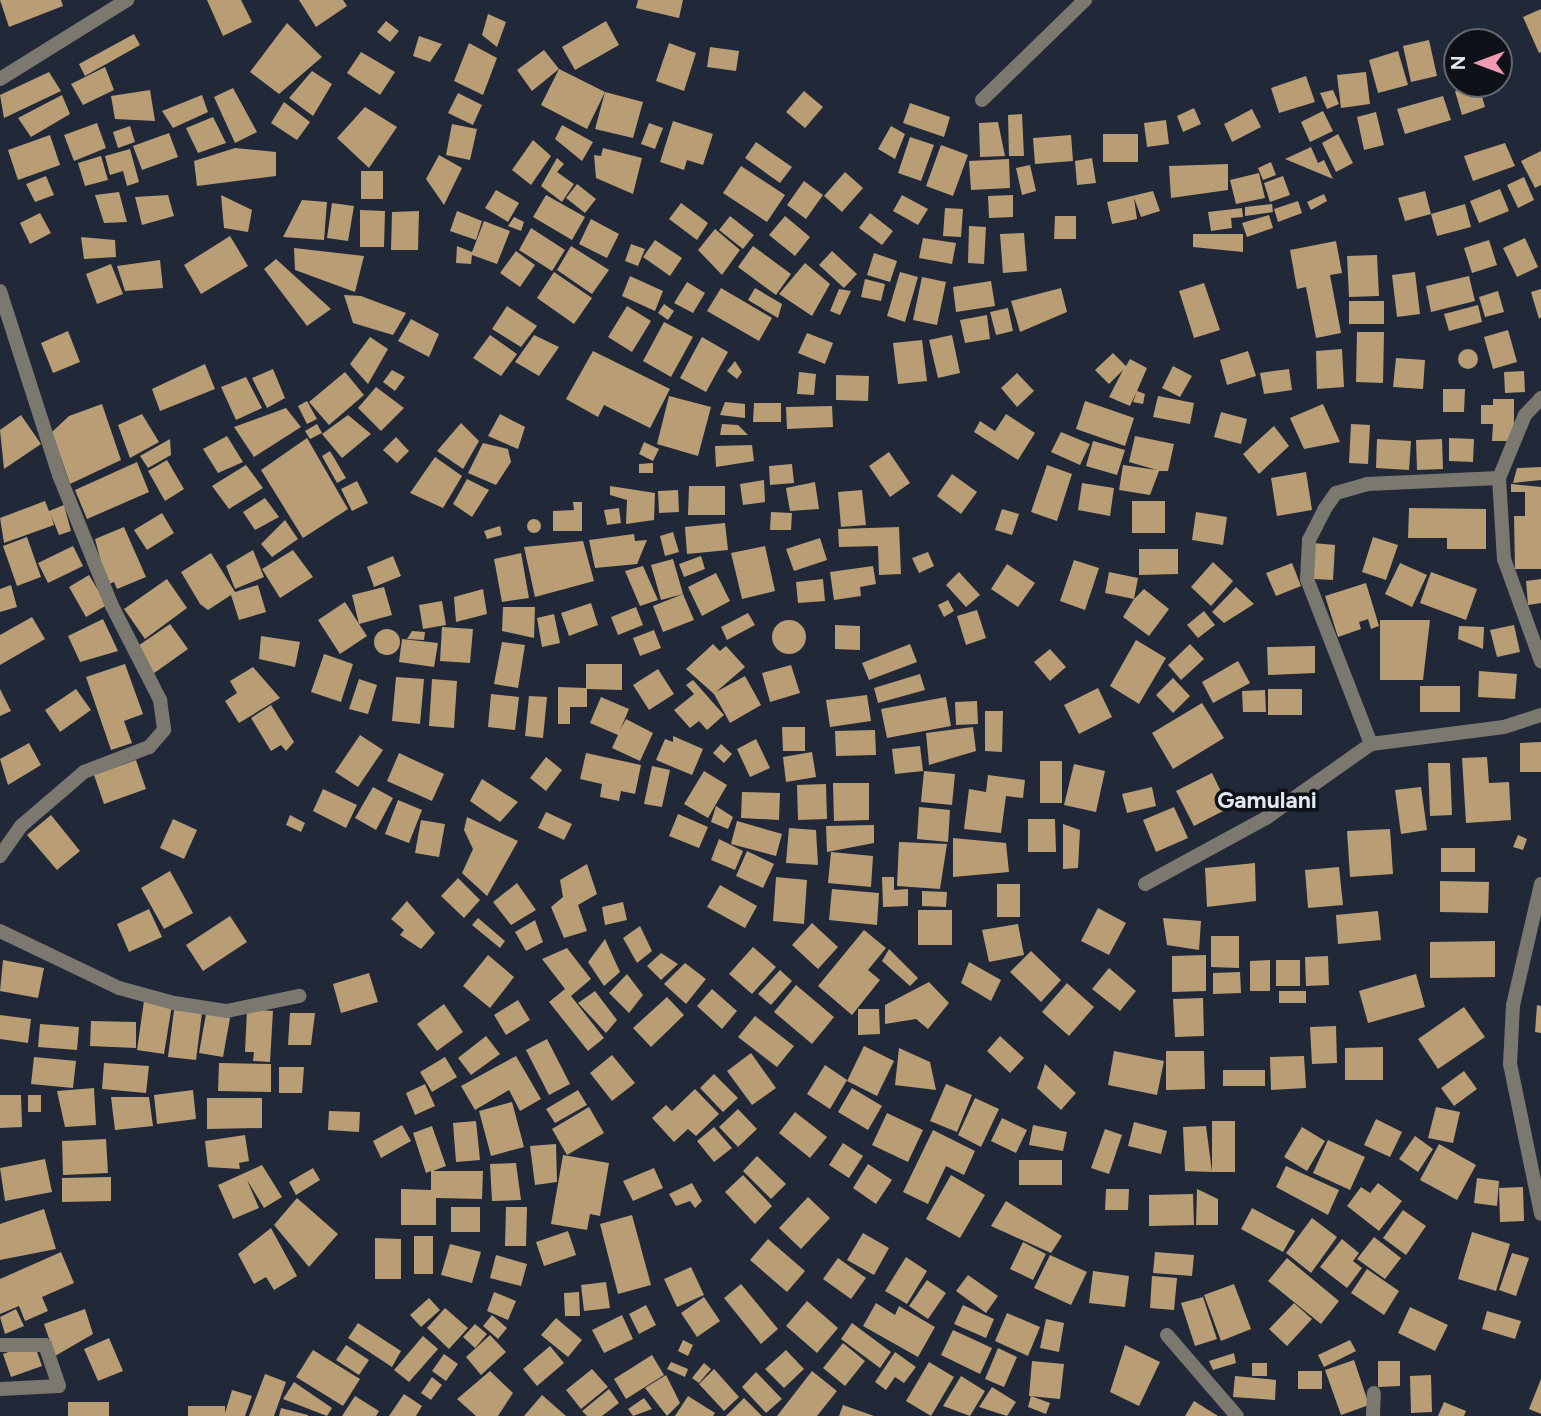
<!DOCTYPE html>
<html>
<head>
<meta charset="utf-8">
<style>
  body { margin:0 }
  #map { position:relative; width:1541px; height:1416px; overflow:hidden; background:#212938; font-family:Figtree,sans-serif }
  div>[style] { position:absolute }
  .building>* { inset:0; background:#b99d75 }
  .round { border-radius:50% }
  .minor>* { height:14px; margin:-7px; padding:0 7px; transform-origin:7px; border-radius:7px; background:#7b786f }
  span { translate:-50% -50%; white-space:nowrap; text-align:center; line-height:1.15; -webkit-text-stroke:7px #0e1118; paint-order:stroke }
  .quarter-label { font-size:23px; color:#e2e7f2; font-weight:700 }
  .north { position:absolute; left:1443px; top:28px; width:70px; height:70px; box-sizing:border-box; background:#0e1118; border:2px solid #63676f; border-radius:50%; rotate:270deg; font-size:19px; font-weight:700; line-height:28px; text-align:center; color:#e2e7f2 }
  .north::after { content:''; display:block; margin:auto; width:24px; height:32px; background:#f19ab4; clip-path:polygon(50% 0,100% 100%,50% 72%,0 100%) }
</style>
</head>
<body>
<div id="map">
  <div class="building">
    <div style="clip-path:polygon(0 0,61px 0,63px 6px,9px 27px)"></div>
    <div style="clip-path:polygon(207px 0,241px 0,252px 22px,223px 36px)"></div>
    <div style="clip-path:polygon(299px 0,343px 0,347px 6px,316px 27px)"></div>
    <div style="clip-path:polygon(638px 0,683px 0,679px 18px,636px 8px)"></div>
    <div style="clip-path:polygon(1541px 9px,1541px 52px,1539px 53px,1523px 17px)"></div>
    <div style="clip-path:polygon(488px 14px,506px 22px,497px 47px,482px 35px)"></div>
    <div style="clip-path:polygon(386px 21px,399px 31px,390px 42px,377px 32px)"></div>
    <div style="clip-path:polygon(606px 21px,619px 45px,575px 70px,562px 47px)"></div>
    <div style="clip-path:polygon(287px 23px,322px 57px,279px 94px,250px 72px)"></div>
    <div style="clip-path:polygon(134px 34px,140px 45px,85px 76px,79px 64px)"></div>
    <div style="clip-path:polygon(419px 36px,442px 44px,430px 62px,413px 56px)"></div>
    <div style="clip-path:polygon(1429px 40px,1437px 76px,1411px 82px,1403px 46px)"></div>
    <div style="clip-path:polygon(469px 43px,497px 58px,483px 95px,454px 81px)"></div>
    <div style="clip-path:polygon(669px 43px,696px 53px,684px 91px,656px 81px)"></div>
    <div style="clip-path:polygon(710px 47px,739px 51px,736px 71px,707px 67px)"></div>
    <div style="clip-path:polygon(544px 50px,559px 69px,532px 91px,517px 70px)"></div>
    <div style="clip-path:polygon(1398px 51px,1408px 85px,1378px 93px,1369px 60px)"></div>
    <div style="clip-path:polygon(361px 52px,395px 72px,380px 95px,347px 73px)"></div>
    <div style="clip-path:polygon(105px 67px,114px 90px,83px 105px,71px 84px)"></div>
    <div style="clip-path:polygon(559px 69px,605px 92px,587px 129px,541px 105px)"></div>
    <div style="clip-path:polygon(312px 71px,332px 84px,313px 116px,289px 98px)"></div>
    <div style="clip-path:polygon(49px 72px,61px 91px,4px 118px,0 95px)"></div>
    <div style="clip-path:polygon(1366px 72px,1370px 104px,1341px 108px,1337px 75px)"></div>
    <div style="clip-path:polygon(1306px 76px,1315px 102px,1279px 113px,1271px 88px)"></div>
    <div style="clip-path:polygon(1479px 86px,1485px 107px,1462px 115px,1455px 91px)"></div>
    <div style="clip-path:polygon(233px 88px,257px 132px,235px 143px,214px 97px)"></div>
    <div style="clip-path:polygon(150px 90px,155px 121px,115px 119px,111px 96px)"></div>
    <div style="clip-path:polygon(1333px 90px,1339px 104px,1327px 109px,1320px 93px)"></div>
    <div style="clip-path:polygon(804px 91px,823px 107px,805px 128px,786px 112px)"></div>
    <div style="clip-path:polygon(605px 92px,643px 102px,633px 138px,595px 129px)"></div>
    <div style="clip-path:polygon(458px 93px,482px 105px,473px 125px,448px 113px)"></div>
    <div style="clip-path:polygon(62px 95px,70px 114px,31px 137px,18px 118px)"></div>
    <div style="clip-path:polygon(202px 95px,208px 112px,173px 128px,162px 111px)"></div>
    <div style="clip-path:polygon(1443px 96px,1451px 120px,1405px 134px,1397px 109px)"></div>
    <div style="clip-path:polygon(284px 102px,310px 122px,297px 140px,271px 123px)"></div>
    <div style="clip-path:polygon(910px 103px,950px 117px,944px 137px,903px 123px)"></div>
    <div style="clip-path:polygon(365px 107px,397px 127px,369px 168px,337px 138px)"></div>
    <div style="clip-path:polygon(1194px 108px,1201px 124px,1183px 132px,1177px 116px)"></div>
    <div style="clip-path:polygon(1252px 109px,1261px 127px,1232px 142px,1224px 124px)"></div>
    <div style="clip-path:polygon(1323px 111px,1333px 131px,1310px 142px,1301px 122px)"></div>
    <div style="clip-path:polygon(1376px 112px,1384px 145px,1364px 150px,1357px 117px)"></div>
    <div style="clip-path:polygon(1022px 114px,1024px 156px,1009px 156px,1008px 115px)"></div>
    <div style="clip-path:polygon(213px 117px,226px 143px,198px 153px,186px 128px)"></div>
    <div style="clip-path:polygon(1166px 120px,1169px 144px,1147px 147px,1144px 123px)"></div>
    <div style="clip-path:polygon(673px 121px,713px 134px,703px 165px,687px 160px,684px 170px,660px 162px)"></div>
    <div style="clip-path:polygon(998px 122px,1005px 156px,980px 157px,979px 123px)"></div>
    <div style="clip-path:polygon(97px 123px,106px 148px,74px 161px,64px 135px)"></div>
    <div style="clip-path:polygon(649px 123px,663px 128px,655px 149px,641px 144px)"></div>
    <div style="clip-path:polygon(452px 124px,477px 129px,470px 160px,446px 155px)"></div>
    <div style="clip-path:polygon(562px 125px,593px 142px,582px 161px,555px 139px)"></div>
    <div style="clip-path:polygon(130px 126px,135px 142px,118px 148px,113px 132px)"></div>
    <div style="clip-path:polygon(891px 126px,905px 134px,895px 159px,878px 149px)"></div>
    <div style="clip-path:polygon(169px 133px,178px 157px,142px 170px,133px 146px)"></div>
    <div style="clip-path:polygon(1103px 134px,1138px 134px,1138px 162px,1103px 162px)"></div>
    <div style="clip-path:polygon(1338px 134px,1353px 163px,1336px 172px,1322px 143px)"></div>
    <div style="clip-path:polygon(50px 135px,60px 165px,18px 180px,8px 150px)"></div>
    <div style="clip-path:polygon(1071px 135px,1073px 161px,1035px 164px,1033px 138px)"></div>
    <div style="clip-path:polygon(910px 137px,934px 145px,921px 181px,898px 173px)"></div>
    <div style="clip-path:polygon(533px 140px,551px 156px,531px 185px,512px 170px)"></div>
    <div style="clip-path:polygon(756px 142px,792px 167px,780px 183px,745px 158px)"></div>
    <div style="clip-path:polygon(1505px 143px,1515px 166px,1473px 181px,1464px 156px)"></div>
    <div style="clip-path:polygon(941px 145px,968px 155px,953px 196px,926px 186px)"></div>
    <div style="clip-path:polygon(1311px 147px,1318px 163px,1324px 160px,1333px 179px,1285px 159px)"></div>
    <div style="clip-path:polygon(235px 148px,276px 152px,276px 176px,197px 186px,194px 161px)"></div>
    <div style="clip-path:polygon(603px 148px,642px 158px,633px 194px,596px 178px,594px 155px,601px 156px)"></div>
    <div style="clip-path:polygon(130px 149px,139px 182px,127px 186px,123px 171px,110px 175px,105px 156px)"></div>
    <div style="clip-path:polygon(1541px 151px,1541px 185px,1535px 188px,1521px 161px)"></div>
    <div style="clip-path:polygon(439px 155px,462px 168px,444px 205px,426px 179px)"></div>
    <div style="clip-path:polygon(101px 156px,108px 180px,85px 186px,78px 163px)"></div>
    <div style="clip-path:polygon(557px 158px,564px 164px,557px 172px,574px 184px,562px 202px,541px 186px)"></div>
    <div style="clip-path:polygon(1092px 158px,1096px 183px,1077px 185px,1075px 161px)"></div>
    <div style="clip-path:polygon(1009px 159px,1010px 188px,971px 190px,969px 161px)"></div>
    <div style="clip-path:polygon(1271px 162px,1276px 175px,1263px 180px,1258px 168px)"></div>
    <div style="clip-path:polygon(1228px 164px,1228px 190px,1171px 198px,1169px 166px)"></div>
    <div style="clip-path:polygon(1030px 165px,1036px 191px,1022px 195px,1016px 168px)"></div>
    <div style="clip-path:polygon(741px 166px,785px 195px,767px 222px,723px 193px)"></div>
    <div style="clip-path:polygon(361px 171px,383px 171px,383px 199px,361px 199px)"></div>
    <div style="clip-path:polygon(845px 172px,863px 188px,842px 212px,824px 196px)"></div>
    <div style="clip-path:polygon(1259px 173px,1265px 198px,1236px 204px,1230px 180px)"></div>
    <div style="clip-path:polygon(46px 176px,54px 195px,35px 202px,26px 184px)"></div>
    <div style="clip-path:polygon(1283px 176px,1290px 195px,1270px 202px,1264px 183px)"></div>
    <div style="clip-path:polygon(1524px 177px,1534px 200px,1518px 208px,1507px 185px)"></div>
    <div style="clip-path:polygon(804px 181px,823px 195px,806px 219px,787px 205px)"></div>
    <div style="clip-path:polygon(577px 184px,596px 199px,585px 213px,566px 198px)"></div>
    <div style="clip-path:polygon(1500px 189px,1509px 211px,1479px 223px,1470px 201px)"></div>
    <div style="clip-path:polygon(496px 190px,519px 203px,508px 222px,485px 208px)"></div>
    <div style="clip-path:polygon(1153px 191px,1160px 211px,1141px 217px,1134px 198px,1137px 219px,1112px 224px,1107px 202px)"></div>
    <div style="clip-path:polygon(1425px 191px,1431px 214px,1405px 221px,1398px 198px)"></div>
    <div style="clip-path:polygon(119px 192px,127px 222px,104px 223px,95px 195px)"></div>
    <div style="clip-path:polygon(1324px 194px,1327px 201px,1311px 210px,1307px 202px)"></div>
    <div style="clip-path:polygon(168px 195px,174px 216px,142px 225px,135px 197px)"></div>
    <div style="clip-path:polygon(221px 195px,252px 210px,248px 232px,224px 228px)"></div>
    <div style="clip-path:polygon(546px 195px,585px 217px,572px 240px,533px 217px)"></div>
    <div style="clip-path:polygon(902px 195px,928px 209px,918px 225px,893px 211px)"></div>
    <div style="clip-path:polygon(1013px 195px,1013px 217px,989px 218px,988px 196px)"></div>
    <div style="clip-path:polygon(302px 200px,327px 202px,324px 240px,283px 237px)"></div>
    <div style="clip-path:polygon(1298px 201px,1302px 213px,1278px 222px,1274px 209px)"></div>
    <div style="clip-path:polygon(332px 203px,354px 206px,348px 241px,327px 238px)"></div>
    <div style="clip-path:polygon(681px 203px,708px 223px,697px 240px,669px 219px)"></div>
    <div style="clip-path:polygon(1272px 204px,1273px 212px,1245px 216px,1245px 207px)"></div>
    <div style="clip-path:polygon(1465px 204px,1471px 227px,1437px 236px,1431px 214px)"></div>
    <div style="clip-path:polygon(945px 208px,963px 209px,961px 237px,943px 236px)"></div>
    <div style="clip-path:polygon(1242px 208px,1243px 217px,1231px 218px,1232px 228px,1211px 231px,1208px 212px)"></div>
    <div style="clip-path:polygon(360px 210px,385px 211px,384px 247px,360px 247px)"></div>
    <div style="clip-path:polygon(419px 211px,418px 250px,391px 250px,392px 212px)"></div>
    <div style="clip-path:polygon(457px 211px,482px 221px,476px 240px,450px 231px)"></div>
    <div style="clip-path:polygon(40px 213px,51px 233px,30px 244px,20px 223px)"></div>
    <div style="clip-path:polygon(870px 213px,893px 231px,882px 245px,859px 228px)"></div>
    <div style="clip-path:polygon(1269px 215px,1273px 228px,1247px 237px,1242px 223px)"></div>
    <div style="clip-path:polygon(730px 216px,754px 235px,743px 249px,719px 230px)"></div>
    <div style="clip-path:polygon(785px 216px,810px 237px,795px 256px,769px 235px)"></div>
    <div style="clip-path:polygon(1055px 216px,1076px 216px,1076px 239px,1054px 239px)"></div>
    <div style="clip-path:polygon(514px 217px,524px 222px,521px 231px,508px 226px)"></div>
    <div style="clip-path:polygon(591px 219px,619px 234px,607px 258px,579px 244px)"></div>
    <div style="clip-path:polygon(484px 221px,510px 231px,497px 264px,472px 255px,471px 264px,456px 263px,457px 246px,472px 252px)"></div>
    <div style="clip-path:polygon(969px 226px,986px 227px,984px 264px,968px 263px)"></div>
    <div style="clip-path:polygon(531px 228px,565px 250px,552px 271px,519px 250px)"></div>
    <div style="clip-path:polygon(715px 229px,740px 250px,722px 275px,698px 250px)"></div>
    <div style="clip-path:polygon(1024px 233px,1027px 271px,1003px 273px,1000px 234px)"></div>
    <div style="clip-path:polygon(1193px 234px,1243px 234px,1243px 252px,1193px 247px)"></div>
    <div style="clip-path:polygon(230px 236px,248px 266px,201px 294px,184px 265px)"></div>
    <div style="clip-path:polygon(81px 237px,115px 240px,116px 257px,84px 259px)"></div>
    <div style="clip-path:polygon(923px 238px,956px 243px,952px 264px,919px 258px)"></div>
    <div style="clip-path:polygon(1525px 238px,1538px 267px,1517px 277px,1503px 248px)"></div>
    <div style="clip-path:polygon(655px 240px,682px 258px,670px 276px,643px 257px)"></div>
    <div style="clip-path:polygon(1489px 240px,1497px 265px,1472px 273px,1464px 248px)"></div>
    <div style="clip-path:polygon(1336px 241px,1342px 273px,1330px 275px,1341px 333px,1316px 338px,1306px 287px,1297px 289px,1290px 250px)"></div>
    <div style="clip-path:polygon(631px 244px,645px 249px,638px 266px,625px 261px)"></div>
    <div style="clip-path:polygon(571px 246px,609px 270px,592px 294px,557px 270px)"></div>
    <div style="clip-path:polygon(753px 246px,791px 274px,776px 295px,738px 267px)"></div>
    <div style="clip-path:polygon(294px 248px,364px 256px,355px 292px,295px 270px)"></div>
    <div style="clip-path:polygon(516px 251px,535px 265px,520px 287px,500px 273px)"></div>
    <div style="clip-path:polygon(832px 251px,857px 274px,844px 288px,819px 265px)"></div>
    <div style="clip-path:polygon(874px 253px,897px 261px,890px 282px,867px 275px)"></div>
    <div style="clip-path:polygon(1377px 255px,1379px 296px,1349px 297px,1347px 256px)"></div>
    <div style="clip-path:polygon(276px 259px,331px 309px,307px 326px,264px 269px)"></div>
    <div style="clip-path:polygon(160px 260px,163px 288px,125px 291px,117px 266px)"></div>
    <div style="clip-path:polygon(805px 263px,830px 284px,812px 316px,779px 294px)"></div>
    <div style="clip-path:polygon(111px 264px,123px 294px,97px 304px,86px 274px)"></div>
    <div style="clip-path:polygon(554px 272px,592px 298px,574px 324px,537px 298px)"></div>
    <div style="clip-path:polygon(900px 272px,918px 277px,905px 322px,887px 316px)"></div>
    <div style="clip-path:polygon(1415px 272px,1420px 314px,1397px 317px,1392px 275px)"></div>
    <div style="clip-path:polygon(630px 276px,663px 291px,655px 311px,622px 296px)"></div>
    <div style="clip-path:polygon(1469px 276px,1475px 301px,1431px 312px,1426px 286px)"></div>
    <div style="clip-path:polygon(922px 277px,946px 282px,937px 325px,913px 320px)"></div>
    <div style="clip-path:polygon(865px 279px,885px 284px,881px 301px,861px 297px)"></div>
    <div style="clip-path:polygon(991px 281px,995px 306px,956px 312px,953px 287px)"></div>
    <div style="clip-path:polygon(687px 282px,705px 293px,693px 313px,674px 303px)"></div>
    <div style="clip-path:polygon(1204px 283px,1220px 330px,1194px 338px,1179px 291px)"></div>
    <div style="clip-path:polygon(721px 288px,772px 318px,759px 341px,707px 311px)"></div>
    <div style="clip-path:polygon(755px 288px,782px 304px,778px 318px,748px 300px)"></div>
    <div style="clip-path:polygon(1061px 288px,1067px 312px,1020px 332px,1011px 301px)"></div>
    <div style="clip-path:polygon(839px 289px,851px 291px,840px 315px,830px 311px)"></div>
    <div style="clip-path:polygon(1541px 289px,1541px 317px,1539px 319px,1531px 292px)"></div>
    <div style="clip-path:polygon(1498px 291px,1504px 312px,1485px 317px,1479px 297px)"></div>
    <div style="clip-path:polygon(344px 295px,361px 296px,406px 313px,393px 335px,353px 323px)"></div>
    <div style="clip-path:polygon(1349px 301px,1384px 301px,1384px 324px,1349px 324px)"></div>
    <div style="clip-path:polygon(664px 304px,674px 311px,668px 320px,658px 313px)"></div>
    <div style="clip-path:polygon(1478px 305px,1482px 322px,1449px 331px,1444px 314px)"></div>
    <div style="clip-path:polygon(507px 306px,537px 326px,521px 347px,492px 329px)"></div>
    <div style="clip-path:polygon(627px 306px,651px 321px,632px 352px,608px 337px)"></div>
    <div style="clip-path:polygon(1008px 308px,1013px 331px,996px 335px,990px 312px)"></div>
    <div style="clip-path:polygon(987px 315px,990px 339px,965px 343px,960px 320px)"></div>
    <div style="clip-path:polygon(411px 319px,439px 334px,429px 357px,398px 341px)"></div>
    <div style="clip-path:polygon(664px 322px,693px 337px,671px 377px,643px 361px)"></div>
    <div style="clip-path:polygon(1508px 330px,1517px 362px,1493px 369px,1484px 337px)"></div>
    <div style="clip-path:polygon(68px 331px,80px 362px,53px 373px,41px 343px)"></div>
    <div style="clip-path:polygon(1357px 332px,1384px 332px,1383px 383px,1356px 382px)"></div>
    <div style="clip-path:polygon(807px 333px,833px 343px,825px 364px,798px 353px)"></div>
    <div style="clip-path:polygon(490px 335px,517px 354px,501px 376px,473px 358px)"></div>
    <div style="clip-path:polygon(534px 335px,559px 347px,539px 376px,515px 362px)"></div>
    <div style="clip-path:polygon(952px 335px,960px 373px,938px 378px,929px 340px)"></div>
    <div style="clip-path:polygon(370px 337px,388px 349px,368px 384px,350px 364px)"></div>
    <div style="clip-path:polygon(702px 337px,728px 352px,706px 392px,680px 378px)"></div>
    <div style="clip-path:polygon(922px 340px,927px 381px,898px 384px,893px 343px)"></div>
    <div class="round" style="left:1458px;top:349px;width:20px;height:20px"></div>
    <div style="clip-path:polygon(1342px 349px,1344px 387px,1317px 389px,1316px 351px)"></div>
    <div style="clip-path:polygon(593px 351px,670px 389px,650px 428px,604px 405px,598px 417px,566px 399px)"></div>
    <div style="clip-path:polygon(1248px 351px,1256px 376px,1227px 385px,1220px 360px)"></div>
    <div style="clip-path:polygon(1113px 353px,1126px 366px,1130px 359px,1147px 368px,1137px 391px,1145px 394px,1143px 404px,1133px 402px,1137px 391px,1130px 406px,1109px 397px,1123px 370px,1109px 384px,1095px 370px)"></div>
    <div style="clip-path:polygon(1396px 358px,1425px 360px,1423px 389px,1393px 387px)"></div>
    <div style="clip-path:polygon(735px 361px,742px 372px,737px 379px,727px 371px)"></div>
    <div style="clip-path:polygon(205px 364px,215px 389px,160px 411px,152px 389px)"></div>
    <div style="clip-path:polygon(1173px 366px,1192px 376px,1180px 397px,1162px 388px)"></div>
    <div style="clip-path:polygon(273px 369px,285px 398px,267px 408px,252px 378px)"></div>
    <div style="clip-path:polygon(1289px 369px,1292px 390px,1264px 394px,1260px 373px)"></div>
    <div style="clip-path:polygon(392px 370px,405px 377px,395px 391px,383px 382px)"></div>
    <div style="clip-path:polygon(1524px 371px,1525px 392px,1505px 393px,1504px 372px)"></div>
    <div style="clip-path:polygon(345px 372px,364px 395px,329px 425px,309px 402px)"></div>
    <div style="clip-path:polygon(799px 372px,816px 374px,814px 395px,797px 394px)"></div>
    <div style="clip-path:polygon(1017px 373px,1034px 391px,1017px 407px,1001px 388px)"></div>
    <div style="clip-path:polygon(836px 375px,869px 376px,868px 401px,836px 400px)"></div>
    <div style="clip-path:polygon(246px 377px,262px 408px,236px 420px,221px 387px)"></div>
    <div style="clip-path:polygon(376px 387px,404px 408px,381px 431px,358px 408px)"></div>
    <div style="clip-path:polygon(1443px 389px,1465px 389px,1464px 412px,1443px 412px)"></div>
    <div style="clip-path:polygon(669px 396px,711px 407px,698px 456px,657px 444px)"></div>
    <div style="clip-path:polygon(1158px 396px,1194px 403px,1190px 424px,1153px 417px)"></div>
    <div style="clip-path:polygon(1493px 399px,1514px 399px,1514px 441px,1492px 441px,1493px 424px,1481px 424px,1481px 405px,1493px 405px)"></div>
    <div style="clip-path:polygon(307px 401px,317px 419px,307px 424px,298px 406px)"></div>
    <div style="clip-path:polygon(1085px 401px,1134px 418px,1125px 446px,1076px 429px)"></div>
    <div style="clip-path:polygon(725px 402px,745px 404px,745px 418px,720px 415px)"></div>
    <div style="clip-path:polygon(754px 403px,781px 403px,781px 422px,753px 422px)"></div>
    <div style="clip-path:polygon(102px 404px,121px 460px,70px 484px,52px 432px,69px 416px)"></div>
    <div style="clip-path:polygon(1323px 404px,1340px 442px,1304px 449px,1290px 418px)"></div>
    <div style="clip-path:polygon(832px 406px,833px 427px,787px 429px,786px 407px)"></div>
    <div style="clip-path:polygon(286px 408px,301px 427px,254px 457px,234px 427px)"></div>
    <div style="clip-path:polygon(1221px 412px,1247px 419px,1241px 444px,1214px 437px)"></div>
    <div style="clip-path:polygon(142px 414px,159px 442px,130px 458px,118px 425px)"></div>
    <div style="clip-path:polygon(500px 414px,525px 427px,518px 449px,488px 436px)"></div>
    <div style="clip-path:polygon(1006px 414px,1035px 433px,1018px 460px,974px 432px,980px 421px,995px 431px)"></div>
    <div style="clip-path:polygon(21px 415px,41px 444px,4px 469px,0 430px)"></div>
    <div style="clip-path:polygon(348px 415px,371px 434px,342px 458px,322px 434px)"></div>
    <div style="clip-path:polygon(461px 423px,479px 441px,463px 469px,437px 451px)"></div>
    <div style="clip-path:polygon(317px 424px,322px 433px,310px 439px,305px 431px)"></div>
    <div style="clip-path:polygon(722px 424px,738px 425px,748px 435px,720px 435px)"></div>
    <div style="clip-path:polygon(1351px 424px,1370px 425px,1368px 464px,1349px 463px)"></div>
    <div style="clip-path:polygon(1274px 426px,1289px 446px,1259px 474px,1243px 454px)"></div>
    <div style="clip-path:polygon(1061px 432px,1090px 444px,1080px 465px,1051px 452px)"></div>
    <div style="clip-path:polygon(227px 436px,243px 462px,218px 473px,203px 449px)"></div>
    <div style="clip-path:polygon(1135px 436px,1174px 444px,1168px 471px,1159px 471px,1150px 495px,1119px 490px,1123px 465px,1157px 470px,1129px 462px)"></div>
    <div style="clip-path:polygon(396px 437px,409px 451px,397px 463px,383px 450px)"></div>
    <div style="clip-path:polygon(307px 438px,348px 509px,303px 538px,261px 470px)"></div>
    <div style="clip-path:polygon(1449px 438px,1474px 439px,1473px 462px,1449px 461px)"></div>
    <div style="clip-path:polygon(170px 439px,171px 455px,148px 468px,140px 456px)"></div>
    <div style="clip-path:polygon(1377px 439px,1411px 441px,1409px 470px,1376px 468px)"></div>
    <div style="clip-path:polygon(1442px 439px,1443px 469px,1417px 470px,1416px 440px)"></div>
    <div style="clip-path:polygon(1093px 441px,1125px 450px,1117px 475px,1086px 466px)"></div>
    <div style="clip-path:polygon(644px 442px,659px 449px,653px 461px,639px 454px)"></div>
    <div style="clip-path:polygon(483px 443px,508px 449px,511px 462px,496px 485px,468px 473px)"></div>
    <div style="clip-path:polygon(752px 445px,754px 461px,716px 467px,715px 446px)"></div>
    <div style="clip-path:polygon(330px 451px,346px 478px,337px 483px,322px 456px)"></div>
    <div style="clip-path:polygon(889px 452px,910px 483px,890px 497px,869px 466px)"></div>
    <div style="clip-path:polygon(435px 457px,462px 476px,443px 508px,410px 493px)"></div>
    <div style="clip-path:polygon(167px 460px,184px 489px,165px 501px,148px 471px)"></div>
    <div style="clip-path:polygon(137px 462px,149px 492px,87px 519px,75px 490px)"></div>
    <div style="clip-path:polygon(653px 463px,653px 473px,639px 473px,639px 464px)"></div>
    <div style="clip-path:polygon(792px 464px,794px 483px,770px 485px,769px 466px)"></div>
    <div style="clip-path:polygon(246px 465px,263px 488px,229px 509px,212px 486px)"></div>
    <div style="clip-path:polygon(1047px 465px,1072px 474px,1057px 521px,1031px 512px)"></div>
    <div style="clip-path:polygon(1541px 467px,1541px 480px,1513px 483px,1517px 468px)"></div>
    <div style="clip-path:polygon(1306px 472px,1312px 510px,1277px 516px,1271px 478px)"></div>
    <div style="clip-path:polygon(952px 474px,977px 492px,961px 514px,937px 496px)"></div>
    <div style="clip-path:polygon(467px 479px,489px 490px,472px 517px,453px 504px)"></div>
    <div style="clip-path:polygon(764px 480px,765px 502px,743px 505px,740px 484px)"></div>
    <div style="clip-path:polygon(357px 481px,368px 503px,352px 511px,341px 489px)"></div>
    <div style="clip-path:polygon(815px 482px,819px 509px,790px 511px,786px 488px)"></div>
    <div style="clip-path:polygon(1082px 483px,1114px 488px,1110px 516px,1078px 510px)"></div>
    <div style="clip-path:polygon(1511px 484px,1541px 487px,1541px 569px,1515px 569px,1514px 516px,1525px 516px,1525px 492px,1511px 492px)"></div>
    <div style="clip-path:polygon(610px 486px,655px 493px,654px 520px,626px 524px,627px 500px,610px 495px)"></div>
    <div style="clip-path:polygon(689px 486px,725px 486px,725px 515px,688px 515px)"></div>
    <div style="clip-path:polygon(678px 490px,679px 512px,659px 513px,658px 491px)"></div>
    <div style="clip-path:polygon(862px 490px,866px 525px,841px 527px,838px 492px)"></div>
    <div style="clip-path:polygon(265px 498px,279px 517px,255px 530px,243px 512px)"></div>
    <div style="clip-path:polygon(45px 501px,49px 511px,64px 505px,71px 531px,59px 535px,51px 515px,54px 525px,4px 543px,0 518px)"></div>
    <div style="clip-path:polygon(1132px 501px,1165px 501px,1165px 533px,1132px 533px)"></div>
    <div style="clip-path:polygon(573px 502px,582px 502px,582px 531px,553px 531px,553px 511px,574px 510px)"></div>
    <div style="clip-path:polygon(619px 508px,621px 523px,607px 525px,604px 510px)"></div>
    <div style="clip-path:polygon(1409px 508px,1486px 509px,1486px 549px,1447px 549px,1447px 538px,1408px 538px)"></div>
    <div style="clip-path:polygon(1002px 509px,1019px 514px,1012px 535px,995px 530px)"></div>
    <div style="clip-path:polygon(771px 512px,792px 513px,791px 530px,770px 530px)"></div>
    <div style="clip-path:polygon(1196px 512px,1227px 517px,1223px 545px,1192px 540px)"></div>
    <div style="clip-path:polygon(162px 513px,174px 533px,147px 550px,134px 530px)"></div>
    <div class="round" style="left:527px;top:519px;width:14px;height:14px"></div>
    <div style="clip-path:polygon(285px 520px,298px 539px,272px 557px,261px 544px)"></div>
    <div style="clip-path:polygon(725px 523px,728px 550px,687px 554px,685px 527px)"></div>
    <div style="clip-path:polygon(500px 526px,502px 535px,487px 539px,484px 531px)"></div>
    <div style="clip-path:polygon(124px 527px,146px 577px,117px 589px,114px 582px,107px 585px,95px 539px)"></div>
    <div style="clip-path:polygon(899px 527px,901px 574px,879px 575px,878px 546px,839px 547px,838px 529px)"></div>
    <div style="clip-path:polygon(673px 532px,679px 552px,665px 556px,660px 536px)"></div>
    <div style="clip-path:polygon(634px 534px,635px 541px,647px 540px,637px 564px,595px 568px,589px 540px)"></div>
    <div style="clip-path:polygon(27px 537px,41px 577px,17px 586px,3px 546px)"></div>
    <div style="clip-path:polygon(1373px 537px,1398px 545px,1386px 580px,1362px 572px)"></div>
    <div style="clip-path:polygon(820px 538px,827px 560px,794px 571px,786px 549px)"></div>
    <div style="clip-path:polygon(583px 541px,594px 581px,535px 597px,524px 547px)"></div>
    <div style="clip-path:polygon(1313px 543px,1335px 545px,1333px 580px,1314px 579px)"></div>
    <div style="clip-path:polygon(73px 546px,83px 566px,48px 583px,38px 563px)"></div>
    <div style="clip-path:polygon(765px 546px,775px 591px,742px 599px,731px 553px)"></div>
    <div style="clip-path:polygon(1139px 549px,1178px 549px,1178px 574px,1139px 575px)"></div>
    <div style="clip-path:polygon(253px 550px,264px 577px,235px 589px,226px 566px)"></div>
    <div style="clip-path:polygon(293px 550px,313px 577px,280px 598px,262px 569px)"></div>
    <div style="clip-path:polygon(928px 552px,934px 566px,919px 573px,912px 558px)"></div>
    <div style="clip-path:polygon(211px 553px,235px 592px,258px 585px,266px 612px,239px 620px,231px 595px,208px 610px,200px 604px,181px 572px)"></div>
    <div style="clip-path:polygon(521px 553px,529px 598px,502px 602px,494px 559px)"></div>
    <div style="clip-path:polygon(393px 556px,401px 576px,374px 587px,367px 567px)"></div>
    <div style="clip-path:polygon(701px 556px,705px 569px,684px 577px,679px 564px)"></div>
    <div style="clip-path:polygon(673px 559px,683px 594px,661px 600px,651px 565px)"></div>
    <div style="clip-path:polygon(1074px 560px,1099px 568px,1085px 610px,1060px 601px)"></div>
    <div style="clip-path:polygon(1213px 562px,1233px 581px,1211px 606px,1191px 587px)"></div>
    <div style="clip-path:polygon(1292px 563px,1301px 586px,1276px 596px,1266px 573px)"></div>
    <div style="clip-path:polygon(1400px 563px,1427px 575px,1412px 607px,1385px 594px)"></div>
    <div style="clip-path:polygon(1007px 564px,1035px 583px,1018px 607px,991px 589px)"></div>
    <div style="clip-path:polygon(643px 566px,658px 600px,640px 606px,625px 571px)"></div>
    <div style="clip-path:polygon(873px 566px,876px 584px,860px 587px,861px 596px,834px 600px,830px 572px)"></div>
    <div style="clip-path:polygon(959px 572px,980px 595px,966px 607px,946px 585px)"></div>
    <div style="clip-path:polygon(1109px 572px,1138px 578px,1134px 599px,1144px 589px,1169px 609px,1149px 636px,1123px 617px,1134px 599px,1105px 593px)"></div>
    <div style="clip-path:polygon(1431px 572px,1477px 589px,1466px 620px,1420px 603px)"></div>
    <div style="clip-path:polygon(716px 573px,730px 601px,702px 616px,688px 587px)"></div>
    <div style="clip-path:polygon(89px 575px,107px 605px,86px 617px,69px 587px)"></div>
    <div style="clip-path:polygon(167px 579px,187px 608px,145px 639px,124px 609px)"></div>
    <div style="clip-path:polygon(823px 579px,825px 601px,798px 603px,796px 582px)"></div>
    <div style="clip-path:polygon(1541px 579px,1541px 603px,1528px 605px,1526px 581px)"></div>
    <div style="clip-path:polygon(1366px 583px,1379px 626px,1371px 629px,1368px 619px,1359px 622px,1361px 629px,1338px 637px,1325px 596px)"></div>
    <div style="clip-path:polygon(11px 585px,17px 607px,0 612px,0 589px)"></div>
    <div style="clip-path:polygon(384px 587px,392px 615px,359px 624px,367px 636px,340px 654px,318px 620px,345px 602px,359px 624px,352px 595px)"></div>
    <div style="clip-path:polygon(1236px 587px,1254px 604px,1224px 623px,1212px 612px)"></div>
    <div style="clip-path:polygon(483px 589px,487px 614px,456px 622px,454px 597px)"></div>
    <div style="clip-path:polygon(683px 594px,694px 620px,663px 632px,653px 606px)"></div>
    <div style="clip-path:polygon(948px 600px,954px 611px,944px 617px,938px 605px)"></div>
    <div style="clip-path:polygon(442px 601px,446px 625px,423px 629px,419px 605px)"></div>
    <div style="clip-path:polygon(591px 603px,598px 625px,569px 636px,561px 613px)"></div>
    <div style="clip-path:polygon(503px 607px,535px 607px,534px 638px,502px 631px)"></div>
    <div style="clip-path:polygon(636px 607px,643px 625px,618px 635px,611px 617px)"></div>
    <div style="clip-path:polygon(977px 610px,986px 638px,966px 645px,957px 616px)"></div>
    <div style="clip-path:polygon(1204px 611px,1215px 625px,1198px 638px,1187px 625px)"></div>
    <div style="clip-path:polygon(748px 613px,755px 625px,727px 640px,721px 627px)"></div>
    <div style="clip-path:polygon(554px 614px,560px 643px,542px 647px,537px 618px)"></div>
    <div style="clip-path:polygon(32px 617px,45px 639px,0 665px,0 635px)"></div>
    <div style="clip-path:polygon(103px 619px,118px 651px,80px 662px,68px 636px)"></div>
    <div style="clip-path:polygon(1380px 620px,1430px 620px,1423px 680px,1380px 680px)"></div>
    <div class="round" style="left:772px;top:620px;width:34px;height:34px"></div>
    <div style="clip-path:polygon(170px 624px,188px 649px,150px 676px,132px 650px)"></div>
    <div style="clip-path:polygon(835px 625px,860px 626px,860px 650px,835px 649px)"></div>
    <div style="clip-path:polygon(1514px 625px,1520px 652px,1497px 657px,1490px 630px)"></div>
    <div style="clip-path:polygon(1459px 626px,1484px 627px,1483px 649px,1458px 639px)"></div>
    <div style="clip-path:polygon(442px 627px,473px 629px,470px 663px,440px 661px)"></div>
    <div class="round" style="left:374px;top:629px;width:26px;height:26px"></div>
    <div style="clip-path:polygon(654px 630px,661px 648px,640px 656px,633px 638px)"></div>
    <div style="clip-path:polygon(425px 632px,424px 640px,407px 639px,412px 631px)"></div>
    <div style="clip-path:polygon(261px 636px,300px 642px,295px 667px,259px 659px)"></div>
    <div style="clip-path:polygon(402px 639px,438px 643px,434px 667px,399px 662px)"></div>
    <div style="clip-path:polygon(1136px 640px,1166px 658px,1139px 704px,1110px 686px)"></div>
    <div style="clip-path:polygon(502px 642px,525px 645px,518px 688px,494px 684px)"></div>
    <div style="clip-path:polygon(713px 644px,720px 651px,726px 646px,745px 667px,716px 692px,745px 676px,761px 705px,730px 723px,714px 694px,686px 669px)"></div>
    <div style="clip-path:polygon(910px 644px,917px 662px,869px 680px,862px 663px)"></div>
    <div style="clip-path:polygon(1190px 644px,1204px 659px,1181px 680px,1168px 665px)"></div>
    <div style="clip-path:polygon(1315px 646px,1315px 673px,1268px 675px,1267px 647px)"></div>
    <div style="clip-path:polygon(1050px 649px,1066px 667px,1050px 681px,1034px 662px)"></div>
    <div style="clip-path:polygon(324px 654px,353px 664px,341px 702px,311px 692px)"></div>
    <div style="clip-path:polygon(1238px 661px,1250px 683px,1213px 703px,1202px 682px)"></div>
    <div style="clip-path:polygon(125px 664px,143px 714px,124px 721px,132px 743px,111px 750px,86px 677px)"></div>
    <div style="clip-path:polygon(586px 664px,622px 664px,622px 690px,587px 689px,587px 707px,570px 707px,570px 724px,558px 724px,558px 687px,586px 688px)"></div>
    <div style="clip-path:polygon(791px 665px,800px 693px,770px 702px,762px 673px)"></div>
    <div style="clip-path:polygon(253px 667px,280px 698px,239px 723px,225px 701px,237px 693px,230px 681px)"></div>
    <div style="clip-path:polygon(658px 669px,674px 694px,649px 710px,633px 685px)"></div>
    <div style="clip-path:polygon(1479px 671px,1517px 674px,1515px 699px,1478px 697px)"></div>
    <div style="clip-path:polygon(920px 674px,925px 690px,878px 703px,874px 688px)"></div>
    <div style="clip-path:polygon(396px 677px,424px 679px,420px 724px,392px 721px)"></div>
    <div style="clip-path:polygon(1173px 678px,1190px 696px,1173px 713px,1156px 695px)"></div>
    <div style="clip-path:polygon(359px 679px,377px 685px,368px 714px,349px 709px)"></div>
    <div style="clip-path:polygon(432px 679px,457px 681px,454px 728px,429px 726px)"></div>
    <div style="clip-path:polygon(693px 680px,724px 715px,707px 730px,699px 721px,690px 728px,674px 710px,694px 694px,686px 685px)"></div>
    <div style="clip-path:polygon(1420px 686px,1460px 686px,1460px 712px,1420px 712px)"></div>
    <div style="clip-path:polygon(1098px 688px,1112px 717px,1079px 734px,1064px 705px)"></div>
    <div style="clip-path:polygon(0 689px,11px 711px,0 716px)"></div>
    <div style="clip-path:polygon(76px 689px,91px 710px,60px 732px,45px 710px)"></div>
    <div style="clip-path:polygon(1268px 689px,1302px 689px,1302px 715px,1268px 715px)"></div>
    <div style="clip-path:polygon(1265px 690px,1266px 712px,1243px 712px,1242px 691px)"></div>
    <div style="clip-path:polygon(491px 694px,519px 697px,515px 730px,488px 727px)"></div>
    <div style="clip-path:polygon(867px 695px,871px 721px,830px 727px,826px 700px)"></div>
    <div style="clip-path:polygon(529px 696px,547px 697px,543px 738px,525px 736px)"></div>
    <div style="clip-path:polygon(601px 697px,629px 709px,620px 730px,626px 719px,653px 733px,640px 761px,612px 748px,618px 735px,590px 723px)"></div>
    <div style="clip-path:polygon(946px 697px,951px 726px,887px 738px,881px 709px)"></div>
    <div style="clip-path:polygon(977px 701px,978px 724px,956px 725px,955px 702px)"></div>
    <div style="clip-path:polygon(1202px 703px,1224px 738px,1173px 769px,1152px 733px)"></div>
    <div style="clip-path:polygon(271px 705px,294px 742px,286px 751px,281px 745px,271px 751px,251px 718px)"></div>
    <div style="clip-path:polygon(985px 711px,1003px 711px,1002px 752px,985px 751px)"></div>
    <div style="clip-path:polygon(782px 727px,805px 727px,805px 751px,783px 751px)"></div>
    <div style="clip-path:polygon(973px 727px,976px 751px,929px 765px,926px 733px)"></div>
    <div style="clip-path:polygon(875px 730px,876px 755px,836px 756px,835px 731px)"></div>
    <div style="clip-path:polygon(360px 735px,383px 750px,358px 787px,335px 772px)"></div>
    <div style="clip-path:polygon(673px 736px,703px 749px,692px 775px,656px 760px,665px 739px,673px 742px)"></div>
    <div style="clip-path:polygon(756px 739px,770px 768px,750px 777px,737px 749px)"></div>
    <div style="clip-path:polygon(1541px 742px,1541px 772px,1520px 772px,1520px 743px)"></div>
    <div style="clip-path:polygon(29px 743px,41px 765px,8px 785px,0 759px)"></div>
    <div style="clip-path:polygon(721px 744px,732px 754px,724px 763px,713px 753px)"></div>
    <div style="clip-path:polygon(920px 746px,923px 771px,895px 774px,892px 749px)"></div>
    <div style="clip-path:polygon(812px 752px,816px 777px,786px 782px,783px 757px)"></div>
    <div style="clip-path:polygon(399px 753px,444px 774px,432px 801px,387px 781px)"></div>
    <div style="clip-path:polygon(586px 753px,641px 765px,635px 794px,621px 791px,619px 801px,600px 797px,602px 784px,580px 779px)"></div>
    <div style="clip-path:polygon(546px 757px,562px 770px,546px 791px,530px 778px)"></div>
    <div style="clip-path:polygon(1487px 757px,1489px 783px,1509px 782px,1511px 820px,1466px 823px,1462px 758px)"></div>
    <div style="clip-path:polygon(136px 760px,146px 789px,104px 804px,94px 775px)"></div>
    <div style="clip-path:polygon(1040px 761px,1062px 761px,1062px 803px,1040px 803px)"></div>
    <div style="clip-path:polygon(1428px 763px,1450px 763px,1452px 815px,1430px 816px)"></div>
    <div style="clip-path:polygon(1074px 764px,1105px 771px,1096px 812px,1064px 805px)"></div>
    <div style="clip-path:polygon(652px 766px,670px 770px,662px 807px,644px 804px)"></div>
    <div style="clip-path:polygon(704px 771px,727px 785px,708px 818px,684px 804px)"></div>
    <div style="clip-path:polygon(924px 771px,955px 774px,952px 805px,921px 802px)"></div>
    <div style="clip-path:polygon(1212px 773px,1229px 808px,1194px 826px,1176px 791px)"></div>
    <div style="clip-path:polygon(988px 775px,1025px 780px,1023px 798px,1006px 796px,1001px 833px,964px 829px,969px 789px,986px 792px)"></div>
    <div style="clip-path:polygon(482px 779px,518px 802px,500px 822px,470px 801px)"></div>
    <div style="clip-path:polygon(833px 783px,869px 783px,869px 820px,834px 821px)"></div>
    <div style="clip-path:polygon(826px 784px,827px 819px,798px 820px,797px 785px)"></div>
    <div style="clip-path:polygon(373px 787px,393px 798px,376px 830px,355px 818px)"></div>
    <div style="clip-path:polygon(1152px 787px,1156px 806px,1127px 813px,1122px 794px)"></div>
    <div style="clip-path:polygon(1421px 787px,1427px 830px,1401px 834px,1395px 790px)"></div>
    <div style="clip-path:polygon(323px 789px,357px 805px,346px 828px,313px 811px)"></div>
    <div style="clip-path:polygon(742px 792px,780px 793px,779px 820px,741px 818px)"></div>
    <div style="clip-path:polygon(398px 800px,422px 810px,409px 843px,385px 834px)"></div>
    <div style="clip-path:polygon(716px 806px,733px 817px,728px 829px,711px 822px)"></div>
    <div style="clip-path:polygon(919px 807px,950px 810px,948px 842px,917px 839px)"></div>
    <div style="clip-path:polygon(1174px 807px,1188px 838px,1156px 852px,1143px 820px)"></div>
    <div style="clip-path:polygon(546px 812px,572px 824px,564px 840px,538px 828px)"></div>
    <div style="clip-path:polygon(678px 814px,708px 827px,699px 848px,669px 836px)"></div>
    <div style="clip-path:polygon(51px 815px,80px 851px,57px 870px,27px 835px)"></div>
    <div style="clip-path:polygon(290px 815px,305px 823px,301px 832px,286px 825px)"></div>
    <div style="clip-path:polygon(467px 817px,518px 841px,487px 896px,462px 873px,473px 849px,464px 830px)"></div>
    <div style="clip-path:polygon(173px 819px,197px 830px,184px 859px,160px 848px)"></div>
    <div style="clip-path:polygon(1028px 819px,1055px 819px,1056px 852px,1028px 852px)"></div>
    <div style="clip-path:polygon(421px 820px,445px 824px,439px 857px,415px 853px)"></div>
    <div style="clip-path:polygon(737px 821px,782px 834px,776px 856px,731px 844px)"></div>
    <div style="clip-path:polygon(1063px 824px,1080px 830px,1078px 868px,1063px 869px)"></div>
    <div style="clip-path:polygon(874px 825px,874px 843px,827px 852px,826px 826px)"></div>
    <div style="clip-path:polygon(789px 828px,816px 830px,818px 865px,786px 863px)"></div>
    <div style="clip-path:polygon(1390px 829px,1393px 874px,1350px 877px,1347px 831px)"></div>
    <div style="clip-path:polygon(1518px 835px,1527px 839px,1523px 850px,1513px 847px)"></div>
    <div style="clip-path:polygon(953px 838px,1006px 843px,1009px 872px,953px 877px)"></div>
    <div style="clip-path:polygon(719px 839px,743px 851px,735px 870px,711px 860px)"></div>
    <div style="clip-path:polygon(899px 842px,947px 844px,940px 889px,897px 886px)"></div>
    <div style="clip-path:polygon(1441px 848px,1475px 848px,1475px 872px,1441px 872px)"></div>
    <div style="clip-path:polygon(747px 851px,774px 864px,763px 888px,736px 876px)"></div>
    <div style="clip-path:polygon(831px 852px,873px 856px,871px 887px,828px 883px)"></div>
    <div style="clip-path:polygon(1255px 863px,1256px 901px,1207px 907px,1205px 868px)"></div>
    <div style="clip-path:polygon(587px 864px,597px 894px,578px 905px,587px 931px,564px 938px,551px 907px,563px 897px,560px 880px)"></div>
    <div style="clip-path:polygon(1339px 867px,1343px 905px,1308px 908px,1305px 870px)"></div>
    <div style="clip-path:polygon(170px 871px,193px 913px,164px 929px,141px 888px)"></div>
    <div style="clip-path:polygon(776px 877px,807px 880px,804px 924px,773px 921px)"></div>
    <div style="clip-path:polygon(882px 877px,894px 877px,894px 890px,908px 889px,908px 906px,883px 907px)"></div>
    <div style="clip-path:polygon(458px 878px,480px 900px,464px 918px,441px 896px)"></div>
    <div style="clip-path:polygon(1440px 881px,1489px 882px,1488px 913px,1440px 912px)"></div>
    <div style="clip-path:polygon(517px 883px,536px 910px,511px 925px,493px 902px)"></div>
    <div style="clip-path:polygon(997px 884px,1020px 884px,1020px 917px,997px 917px)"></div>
    <div style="clip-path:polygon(720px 885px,757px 906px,745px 928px,707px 907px)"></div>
    <div style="clip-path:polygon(832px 889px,879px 893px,877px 925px,829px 920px)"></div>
    <div style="clip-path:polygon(922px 891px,947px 892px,946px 907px,922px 906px)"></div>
    <div style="clip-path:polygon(407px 901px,435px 933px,421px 949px,400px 935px,404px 930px,391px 919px)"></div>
    <div style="clip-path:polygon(623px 902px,627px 920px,605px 925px,602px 907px)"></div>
    <div style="clip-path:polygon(1098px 908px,1126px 923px,1109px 955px,1081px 941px)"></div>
    <div style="clip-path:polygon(149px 909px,162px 937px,129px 952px,117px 924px)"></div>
    <div style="clip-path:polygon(918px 910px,952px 910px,952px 945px,918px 945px)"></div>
    <div style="clip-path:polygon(1378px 911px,1381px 940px,1338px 944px,1336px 915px)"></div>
    <div style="clip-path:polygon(230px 916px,247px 942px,203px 971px,186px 945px)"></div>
    <div style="clip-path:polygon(478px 918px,505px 941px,500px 948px,472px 925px)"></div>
    <div style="clip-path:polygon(1163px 918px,1201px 921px,1199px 950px,1167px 945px)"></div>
    <div style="clip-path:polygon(535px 920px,543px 942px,526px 951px,515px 932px)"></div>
    <div style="clip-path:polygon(812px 923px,838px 947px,818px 969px,792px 945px)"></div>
    <div style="clip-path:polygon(1018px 924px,1024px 955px,989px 962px,982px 930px)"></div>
    <div style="clip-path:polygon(640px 926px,652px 951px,637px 963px,623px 938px)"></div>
    <div style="clip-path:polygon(864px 930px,886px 948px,868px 970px,880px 980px,852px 1015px,818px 986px)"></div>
    <div style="clip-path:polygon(1211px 936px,1239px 936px,1239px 968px,1211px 967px)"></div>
    <div style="clip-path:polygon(605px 939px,620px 972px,604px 986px,588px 962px)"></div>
    <div style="clip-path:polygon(1495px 941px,1495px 977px,1430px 978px,1430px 942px)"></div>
    <div style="clip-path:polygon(753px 947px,776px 967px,752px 994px,729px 974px)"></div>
    <div style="clip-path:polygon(567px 948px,591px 979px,571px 996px,604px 1038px,588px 1051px,549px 1002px,565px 989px,542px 959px)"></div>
    <div style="clip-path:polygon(889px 949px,918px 978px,910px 986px,882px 961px)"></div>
    <div style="clip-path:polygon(1031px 951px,1061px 980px,1041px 1002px,1010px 972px)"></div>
    <div style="clip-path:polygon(661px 953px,678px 964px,661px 980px,647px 966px)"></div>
    <div style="clip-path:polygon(488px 955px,514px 977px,490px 1008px,463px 986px)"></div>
    <div style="clip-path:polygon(1206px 955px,1206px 991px,1172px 992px,1172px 956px)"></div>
    <div style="clip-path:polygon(1328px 956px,1329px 985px,1306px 986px,1305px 957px)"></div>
    <div style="clip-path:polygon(3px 960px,44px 968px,38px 998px,0 991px)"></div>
    <div style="clip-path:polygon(1270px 960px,1270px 991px,1250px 991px,1250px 961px)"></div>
    <div style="clip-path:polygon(1276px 960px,1300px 960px,1300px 986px,1276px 986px)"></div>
    <div style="clip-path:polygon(969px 962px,1001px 980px,991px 1001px,961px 983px)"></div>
    <div style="clip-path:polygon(685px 963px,706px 979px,686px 1004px,664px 984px)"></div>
    <div style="clip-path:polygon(1109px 968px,1136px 991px,1120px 1011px,1092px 989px)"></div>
    <div style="clip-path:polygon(780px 970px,792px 981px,771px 1005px,758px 994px)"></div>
    <div style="clip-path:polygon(1240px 972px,1241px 993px,1213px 994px,1213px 973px)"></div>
    <div style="clip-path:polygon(369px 973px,378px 1002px,341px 1013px,333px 984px)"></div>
    <div style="clip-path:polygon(627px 974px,643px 995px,629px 1013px,609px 993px)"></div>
    <div style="clip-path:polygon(1416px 974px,1425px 1007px,1368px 1023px,1359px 991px)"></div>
    <div style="clip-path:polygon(929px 982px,949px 1003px,928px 1029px,916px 1019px,885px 1024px,885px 1005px)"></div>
    <div style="clip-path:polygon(1067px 983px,1094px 1007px,1069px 1036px,1042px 1012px)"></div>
    <div style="clip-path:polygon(796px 985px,834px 1017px,812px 1044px,774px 1012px)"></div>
    <div style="clip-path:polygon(712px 989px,737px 1011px,722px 1029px,697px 1006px)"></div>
    <div style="clip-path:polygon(595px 991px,617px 1020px,606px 1033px,578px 1003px)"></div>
    <div style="clip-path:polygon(1279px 991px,1306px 991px,1306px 1003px,1279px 1003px)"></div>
    <div style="clip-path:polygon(667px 997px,684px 1015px,651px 1047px,633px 1028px)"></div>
    <div style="clip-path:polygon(1203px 998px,1204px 1036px,1175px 1037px,1173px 999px)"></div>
    <div style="clip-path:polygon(518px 1000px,530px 1020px,506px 1035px,494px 1015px)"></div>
    <div style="clip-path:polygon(144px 1001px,172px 1005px,164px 1054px,137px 1050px)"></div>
    <div style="clip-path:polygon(444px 1004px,463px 1032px,437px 1051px,417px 1024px)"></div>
    <div style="clip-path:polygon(1537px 1005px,1541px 1006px,1541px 1033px,1535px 1032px)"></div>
    <div style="clip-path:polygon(1464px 1007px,1485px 1037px,1438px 1069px,1418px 1039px)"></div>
    <div style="clip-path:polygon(247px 1009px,273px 1011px,270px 1062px,253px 1061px,254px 1052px,245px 1052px)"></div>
    <div style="clip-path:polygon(858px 1009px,879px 1009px,880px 1034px,858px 1035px)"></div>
    <div style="clip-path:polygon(174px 1010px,202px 1013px,196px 1060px,168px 1057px)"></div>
    <div style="clip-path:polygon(290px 1013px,315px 1013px,311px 1045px,288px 1045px)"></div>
    <div style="clip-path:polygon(206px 1014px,230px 1018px,223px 1057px,199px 1053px)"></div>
    <div style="clip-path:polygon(0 1015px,31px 1019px,28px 1043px,0 1039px)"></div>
    <div style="clip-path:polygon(755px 1016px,794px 1046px,777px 1067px,738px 1037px)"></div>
    <div style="clip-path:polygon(91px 1021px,136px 1022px,136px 1048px,90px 1046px)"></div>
    <div style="clip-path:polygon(40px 1024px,79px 1027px,77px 1050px,38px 1047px)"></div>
    <div style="clip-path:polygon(1336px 1026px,1337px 1063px,1312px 1064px,1310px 1027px)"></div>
    <div style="clip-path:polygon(486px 1036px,500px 1054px,471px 1075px,458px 1058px)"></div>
    <div style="clip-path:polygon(1000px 1036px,1024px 1058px,1010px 1073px,987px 1051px)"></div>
    <div style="clip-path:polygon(547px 1039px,570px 1084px,549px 1095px,526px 1050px)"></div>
    <div style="clip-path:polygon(864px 1046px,894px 1061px,877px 1096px,847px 1081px)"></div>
    <div style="clip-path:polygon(1383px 1047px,1383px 1080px,1345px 1080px,1345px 1048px)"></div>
    <div style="clip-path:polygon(899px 1048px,930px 1062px,936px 1090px,895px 1085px)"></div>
    <div style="clip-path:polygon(1114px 1051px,1164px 1061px,1157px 1095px,1108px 1085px)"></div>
    <div style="clip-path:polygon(1166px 1051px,1204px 1051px,1205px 1089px,1166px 1090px)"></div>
    <div style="clip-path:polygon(751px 1053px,776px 1088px,752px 1105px,727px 1071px)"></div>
    <div style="clip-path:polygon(612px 1055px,635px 1083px,612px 1101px,590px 1073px)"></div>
    <div style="clip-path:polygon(516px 1056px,541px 1099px,520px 1111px,509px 1090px,475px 1110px,461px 1086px)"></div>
    <div style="clip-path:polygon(1304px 1056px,1306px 1088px,1271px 1090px,1270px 1057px)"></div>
    <div style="clip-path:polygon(34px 1057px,76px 1061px,73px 1088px,31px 1084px)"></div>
    <div style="clip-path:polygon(445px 1057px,457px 1077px,432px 1092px,420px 1072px)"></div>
    <div style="clip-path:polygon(104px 1063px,149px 1066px,146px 1093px,102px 1089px)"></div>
    <div style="clip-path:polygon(219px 1063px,271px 1064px,271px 1092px,218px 1091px)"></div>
    <div style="clip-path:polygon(1045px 1064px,1076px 1093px,1061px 1110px,1037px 1088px)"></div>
    <div style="clip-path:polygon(825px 1065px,847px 1080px,830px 1109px,807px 1094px)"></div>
    <div style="clip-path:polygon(279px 1067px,304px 1067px,302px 1093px,279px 1093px)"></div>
    <div style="clip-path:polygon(1223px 1070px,1265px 1070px,1265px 1086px,1223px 1086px)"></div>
    <div style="clip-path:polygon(1464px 1071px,1477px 1089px,1454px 1106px,1441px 1088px)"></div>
    <div style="clip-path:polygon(714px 1074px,738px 1098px,723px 1112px,700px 1088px)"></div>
    <div style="clip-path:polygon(425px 1084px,435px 1106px,415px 1115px,406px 1093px)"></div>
    <div style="clip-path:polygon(946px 1084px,972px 1095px,957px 1132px,930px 1121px)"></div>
    <div style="clip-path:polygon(94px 1088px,96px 1125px,65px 1127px,57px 1091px)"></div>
    <div style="clip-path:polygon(852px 1088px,882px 1106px,868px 1130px,838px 1112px)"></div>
    <div style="clip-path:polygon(695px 1089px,719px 1114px,696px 1136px,688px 1129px,674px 1142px,652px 1118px,666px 1105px,672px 1111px)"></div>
    <div style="clip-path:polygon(193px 1090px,196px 1119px,157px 1124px,154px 1095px)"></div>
    <div style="clip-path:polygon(578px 1090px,587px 1105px,555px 1123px,546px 1109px)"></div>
    <div style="clip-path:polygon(0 1095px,21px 1095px,22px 1127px,0 1128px)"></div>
    <div style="clip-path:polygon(28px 1095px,41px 1095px,41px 1112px,28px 1112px)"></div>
    <div style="clip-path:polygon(111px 1097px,149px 1097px,153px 1126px,115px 1130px)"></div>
    <div style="clip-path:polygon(207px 1098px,262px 1098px,262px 1128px,207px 1129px)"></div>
    <div style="clip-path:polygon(975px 1098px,999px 1109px,981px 1147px,958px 1135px)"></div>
    <div style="clip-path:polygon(512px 1102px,524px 1147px,491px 1156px,479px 1111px)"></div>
    <div style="clip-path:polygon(589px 1107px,604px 1133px,567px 1155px,552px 1129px)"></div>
    <div style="clip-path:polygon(1436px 1107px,1460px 1112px,1453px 1143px,1428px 1138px)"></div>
    <div style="clip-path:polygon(738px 1109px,757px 1129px,738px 1147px,719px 1127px)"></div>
    <div style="clip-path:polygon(329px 1111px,360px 1112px,359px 1132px,328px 1130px)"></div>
    <div style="clip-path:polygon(795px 1112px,827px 1137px,810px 1158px,779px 1133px)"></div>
    <div style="clip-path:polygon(887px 1113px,923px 1130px,908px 1162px,872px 1145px)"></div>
    <div style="clip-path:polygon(1002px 1118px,1027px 1130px,1016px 1153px,991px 1141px)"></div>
    <div style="clip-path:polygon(1376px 1119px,1402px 1132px,1390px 1157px,1364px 1145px)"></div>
    <div style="clip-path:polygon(476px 1121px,480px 1160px,456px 1162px,453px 1123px)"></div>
    <div style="clip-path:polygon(1212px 1121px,1235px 1121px,1235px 1172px,1212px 1172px)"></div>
    <div style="clip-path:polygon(1134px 1122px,1167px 1131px,1161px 1154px,1128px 1146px)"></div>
    <div style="clip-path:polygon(402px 1125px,411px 1141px,381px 1158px,373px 1141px)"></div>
    <div style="clip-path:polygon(1033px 1125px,1067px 1132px,1063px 1151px,1029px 1145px)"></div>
    <div style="clip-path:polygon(432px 1126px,446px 1166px,433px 1171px,483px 1171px,482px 1199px,436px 1198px,436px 1225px,401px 1225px,401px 1189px,431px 1190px,431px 1171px,426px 1173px,413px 1133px)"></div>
    <div style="clip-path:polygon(1206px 1126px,1212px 1172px,1185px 1171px,1183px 1127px)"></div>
    <div style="clip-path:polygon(714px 1127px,732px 1148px,714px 1162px,697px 1141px)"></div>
    <div style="clip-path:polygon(1302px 1127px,1325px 1141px,1307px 1171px,1284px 1157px)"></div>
    <div style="clip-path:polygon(1105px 1129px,1122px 1135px,1109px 1174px,1091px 1168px)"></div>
    <div style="clip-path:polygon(933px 1130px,975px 1151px,964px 1175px,946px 1166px,928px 1204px,903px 1192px)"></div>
    <div style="clip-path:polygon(245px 1135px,249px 1161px,239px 1163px,240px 1169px,208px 1167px,205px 1141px)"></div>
    <div style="clip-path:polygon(1415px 1136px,1433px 1149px,1418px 1172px,1399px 1159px)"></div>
    <div style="clip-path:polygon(106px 1139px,108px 1173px,63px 1175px,62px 1141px)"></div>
    <div style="clip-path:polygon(1328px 1140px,1365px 1157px,1350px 1190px,1313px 1173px)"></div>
    <div style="clip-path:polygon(843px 1143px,863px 1156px,849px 1178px,829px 1165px)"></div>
    <div style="clip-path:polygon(556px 1144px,557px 1182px,535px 1185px,530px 1146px)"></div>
    <div style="clip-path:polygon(1439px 1144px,1476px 1165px,1457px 1200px,1420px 1180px)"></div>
    <div style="clip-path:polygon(563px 1155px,609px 1163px,600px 1216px,590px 1214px,587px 1230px,551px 1224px)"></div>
    <div style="clip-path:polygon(757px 1156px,786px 1184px,771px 1199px,743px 1171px)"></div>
    <div style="clip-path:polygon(45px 1159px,52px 1192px,5px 1201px,0 1168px)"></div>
    <div style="clip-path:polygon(1019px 1160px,1062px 1160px,1062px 1185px,1019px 1185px)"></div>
    <div style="clip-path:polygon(516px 1163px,521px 1200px,492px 1201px,490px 1164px)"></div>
    <div style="clip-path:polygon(868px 1164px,892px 1180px,876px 1204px,853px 1188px)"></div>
    <div style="clip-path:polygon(262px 1165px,282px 1197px,264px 1208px,247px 1180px,259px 1208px,233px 1219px,218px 1185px)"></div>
    <div style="clip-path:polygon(1286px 1166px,1339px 1190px,1328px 1215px,1276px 1187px)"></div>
    <div style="clip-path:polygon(313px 1168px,320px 1180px,296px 1195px,289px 1182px)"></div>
    <div style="clip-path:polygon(654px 1168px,663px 1188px,633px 1201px,623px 1181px)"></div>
    <div style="clip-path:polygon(743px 1175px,772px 1206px,755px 1224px,725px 1192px)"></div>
    <div style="clip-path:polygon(951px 1175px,985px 1195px,960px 1238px,926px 1219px)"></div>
    <div style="clip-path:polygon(111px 1177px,111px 1201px,62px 1202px,62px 1178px)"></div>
    <div style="clip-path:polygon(1477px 1178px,1499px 1181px,1497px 1206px,1474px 1203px)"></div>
    <div style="clip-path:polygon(692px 1183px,702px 1201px,695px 1208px,690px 1201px,676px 1206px,669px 1194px)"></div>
    <div style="clip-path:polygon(1378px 1183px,1402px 1201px,1379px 1231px,1347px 1206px,1361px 1187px,1370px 1193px)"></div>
    <div style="clip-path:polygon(1523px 1187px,1524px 1221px,1500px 1222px,1499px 1188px)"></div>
    <div style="clip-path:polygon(1106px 1189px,1129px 1189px,1128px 1210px,1105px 1210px)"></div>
    <div style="clip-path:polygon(1197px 1189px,1218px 1199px,1218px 1225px,1196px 1225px)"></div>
    <div style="clip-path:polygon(1193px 1194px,1194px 1225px,1149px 1226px,1149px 1195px)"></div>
    <div style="clip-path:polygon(808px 1197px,830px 1218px,801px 1249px,779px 1228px)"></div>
    <div style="clip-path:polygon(297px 1198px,338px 1234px,309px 1267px,274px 1225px)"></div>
    <div style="clip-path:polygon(1006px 1201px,1062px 1236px,1051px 1253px,991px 1226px)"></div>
    <div style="clip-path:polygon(451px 1207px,480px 1207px,480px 1232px,451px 1232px)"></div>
    <div style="clip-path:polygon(506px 1207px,527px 1207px,526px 1246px,505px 1246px)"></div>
    <div style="clip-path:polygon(1252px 1208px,1295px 1231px,1283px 1252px,1241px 1229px)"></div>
    <div style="clip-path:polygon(44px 1209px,56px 1249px,0 1260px,0 1224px)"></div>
    <div style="clip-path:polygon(1403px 1210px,1426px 1226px,1406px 1255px,1383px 1238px)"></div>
    <div style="clip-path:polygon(632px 1215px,651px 1285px,618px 1294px,600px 1224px)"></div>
    <div style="clip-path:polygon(1312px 1218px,1337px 1237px,1311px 1273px,1286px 1253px)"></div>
    <div style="clip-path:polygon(271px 1228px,297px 1276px,274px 1290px,266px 1277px,254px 1284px,238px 1254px)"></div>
    <div style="clip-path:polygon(568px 1231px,576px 1255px,544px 1266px,536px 1242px)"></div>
    <div style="clip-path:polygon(1472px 1232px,1510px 1244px,1496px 1291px,1458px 1279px)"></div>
    <div style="clip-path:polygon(863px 1233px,889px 1248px,874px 1275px,847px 1260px)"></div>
    <div style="clip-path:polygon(414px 1236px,433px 1236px,433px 1274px,414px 1274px)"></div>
    <div style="clip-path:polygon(1374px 1237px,1401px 1258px,1385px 1279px,1357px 1259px)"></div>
    <div style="clip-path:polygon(375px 1238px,401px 1239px,401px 1279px,375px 1279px)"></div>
    <div style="clip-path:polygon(768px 1239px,805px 1271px,787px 1292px,750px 1260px)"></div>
    <div style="clip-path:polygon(1342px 1239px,1359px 1253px,1353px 1261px,1362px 1268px,1347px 1288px,1320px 1267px)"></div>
    <div style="clip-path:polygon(1023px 1242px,1046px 1254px,1033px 1280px,1010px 1269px)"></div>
    <div style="clip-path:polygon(450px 1244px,481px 1252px,472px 1283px,441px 1275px)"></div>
    <div style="clip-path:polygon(61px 1252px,74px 1283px,42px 1297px,48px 1311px,25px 1321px,19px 1306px,0 1314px,0 1279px)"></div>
    <div style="clip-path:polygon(1155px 1252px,1194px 1255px,1192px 1276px,1153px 1273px)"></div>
    <div style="clip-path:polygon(1512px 1253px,1529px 1258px,1516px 1296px,1499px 1290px)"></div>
    <div style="clip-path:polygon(496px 1255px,527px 1264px,521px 1286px,490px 1278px)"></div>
    <div style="clip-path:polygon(1050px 1255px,1087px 1272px,1071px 1305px,1034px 1288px)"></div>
    <div style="clip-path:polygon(906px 1257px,927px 1271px,907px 1304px,885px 1291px)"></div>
    <div style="clip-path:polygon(838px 1258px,866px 1278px,851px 1299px,823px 1279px)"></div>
    <div style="clip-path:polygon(1287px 1258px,1339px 1301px,1321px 1324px,1268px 1281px)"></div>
    <div style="clip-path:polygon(691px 1267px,704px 1295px,677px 1307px,664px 1279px)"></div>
    <div style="clip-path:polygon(1367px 1269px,1399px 1291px,1384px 1315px,1351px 1293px)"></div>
    <div style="clip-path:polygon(1093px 1271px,1129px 1276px,1125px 1307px,1089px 1303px)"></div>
    <div style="clip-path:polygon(968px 1275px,998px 1296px,986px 1313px,956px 1291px)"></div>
    <div style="clip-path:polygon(1152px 1276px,1177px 1278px,1174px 1310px,1150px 1308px)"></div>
    <div style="clip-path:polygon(927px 1280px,946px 1293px,928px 1319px,909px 1306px)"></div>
    <div style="clip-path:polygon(606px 1282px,610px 1308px,584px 1311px,581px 1285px)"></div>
    <div style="clip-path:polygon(741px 1284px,778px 1329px,761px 1344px,724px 1298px)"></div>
    <div style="clip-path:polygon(1234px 1284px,1251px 1329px,1221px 1341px,1204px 1295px)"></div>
    <div style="clip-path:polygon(494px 1292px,516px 1301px,508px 1320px,487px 1311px)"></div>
    <div style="clip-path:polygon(579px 1292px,580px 1316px,565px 1316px,564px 1293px)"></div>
    <div style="clip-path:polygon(704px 1297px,720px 1321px,697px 1337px,681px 1313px)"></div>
    <div style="clip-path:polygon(1203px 1297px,1217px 1339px,1195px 1346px,1181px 1303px)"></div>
    <div style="clip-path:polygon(429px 1298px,440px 1310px,421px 1327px,410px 1315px)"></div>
    <div style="clip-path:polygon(807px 1301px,838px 1328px,817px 1353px,786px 1326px)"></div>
    <div style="clip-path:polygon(876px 1303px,895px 1315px,899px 1306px,935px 1327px,918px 1357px,863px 1326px)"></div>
    <div style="clip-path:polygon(1294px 1303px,1312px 1319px,1287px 1346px,1269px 1329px)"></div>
    <div style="clip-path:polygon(646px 1305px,656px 1325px,639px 1334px,629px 1314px)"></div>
    <div style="clip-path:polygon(963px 1305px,994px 1319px,986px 1338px,954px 1324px)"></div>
    <div style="clip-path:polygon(1410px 1307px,1448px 1325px,1435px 1351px,1398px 1333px)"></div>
    <div style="clip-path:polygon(445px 1308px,468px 1328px,449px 1349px,427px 1328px)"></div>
    <div style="clip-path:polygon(16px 1309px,24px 1326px,5px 1334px,0 1317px)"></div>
    <div style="clip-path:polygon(85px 1309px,93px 1334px,55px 1356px,44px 1324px)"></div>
    <div style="clip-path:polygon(1487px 1311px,1521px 1321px,1515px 1339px,1482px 1329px)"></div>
    <div style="clip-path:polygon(1007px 1313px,1040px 1327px,1028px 1356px,995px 1341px)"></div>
    <div style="clip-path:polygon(492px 1315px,507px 1328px,498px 1339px,483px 1326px)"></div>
    <div style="clip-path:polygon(622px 1315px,633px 1339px,604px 1353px,592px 1330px)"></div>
    <div style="clip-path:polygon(556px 1318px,582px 1340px,568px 1357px,541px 1335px)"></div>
    <div style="clip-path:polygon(1046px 1319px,1064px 1323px,1059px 1352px,1040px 1348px)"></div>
    <div style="clip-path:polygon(358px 1323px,401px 1351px,392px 1367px,348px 1338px)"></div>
    <div style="clip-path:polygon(852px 1323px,891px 1352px,880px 1368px,841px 1339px)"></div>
    <div style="clip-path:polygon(475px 1324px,487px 1334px,475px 1348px,463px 1337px)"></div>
    <div style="clip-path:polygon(953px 1330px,992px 1348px,980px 1374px,941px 1355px)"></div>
    <div style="clip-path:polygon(490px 1335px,506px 1352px,481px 1375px,466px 1357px)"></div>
    <div style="clip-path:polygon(423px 1336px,438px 1349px,409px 1382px,394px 1370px)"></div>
    <div style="clip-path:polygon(109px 1338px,123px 1371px,98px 1381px,84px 1349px)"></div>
    <div style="clip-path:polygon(683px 1340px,693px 1345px,688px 1356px,678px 1351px)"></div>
    <div style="clip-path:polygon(1350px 1340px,1356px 1351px,1324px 1367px,1318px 1355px)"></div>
    <div style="clip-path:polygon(34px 1343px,42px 1366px,11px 1377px,3px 1354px)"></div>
    <div style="clip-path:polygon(843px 1343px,865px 1361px,845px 1386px,823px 1368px)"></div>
    <div style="clip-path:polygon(346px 1345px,369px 1360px,359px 1375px,336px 1360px)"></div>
    <div style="clip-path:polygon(1125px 1345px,1160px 1362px,1139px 1406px,1110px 1392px)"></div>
    <div style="clip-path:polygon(550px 1346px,564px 1363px,537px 1386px,523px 1369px)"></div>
    <div style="clip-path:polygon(998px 1348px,1017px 1357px,1004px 1387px,985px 1379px)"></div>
    <div style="clip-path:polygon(313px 1350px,360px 1379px,343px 1406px,296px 1377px)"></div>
    <div style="clip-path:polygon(786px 1350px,804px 1369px,784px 1388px,765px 1369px)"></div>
    <div style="clip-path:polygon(895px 1352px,916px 1367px,904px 1383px,895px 1377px,886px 1390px,875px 1382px)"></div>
    <div style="clip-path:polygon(1234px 1353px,1236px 1363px,1213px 1370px,1209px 1361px)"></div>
    <div style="clip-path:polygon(444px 1354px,458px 1364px,446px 1381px,432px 1371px)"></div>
    <div style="clip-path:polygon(652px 1355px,664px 1375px,626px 1399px,614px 1379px)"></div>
    <div style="clip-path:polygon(1354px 1360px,1369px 1405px,1341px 1415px,1325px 1370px)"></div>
    <div style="clip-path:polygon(1032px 1361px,1064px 1364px,1060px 1399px,1029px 1396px)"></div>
    <div style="clip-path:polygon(1378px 1361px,1400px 1361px,1400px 1386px,1378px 1387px)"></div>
    <div style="clip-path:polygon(671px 1362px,688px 1369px,685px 1377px,667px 1369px)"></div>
    <div style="clip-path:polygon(929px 1362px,954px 1377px,931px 1416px,906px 1401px)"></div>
    <div style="clip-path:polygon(704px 1363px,711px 1369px,699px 1383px,692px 1378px)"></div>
    <div style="clip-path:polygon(1252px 1363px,1267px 1363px,1267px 1376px,1252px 1376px)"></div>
    <div style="clip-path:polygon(592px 1369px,608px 1387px,581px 1409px,566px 1390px)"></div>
    <div style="clip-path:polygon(714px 1369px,739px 1397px,724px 1411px,699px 1384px)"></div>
    <div style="clip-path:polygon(490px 1371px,513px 1393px,498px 1416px,476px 1416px,457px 1399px)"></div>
    <div style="clip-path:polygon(812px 1371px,837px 1391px,817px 1416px,777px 1416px)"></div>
    <div style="clip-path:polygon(1298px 1371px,1322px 1371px,1322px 1389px,1298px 1389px)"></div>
    <div style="clip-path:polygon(756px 1372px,782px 1399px,766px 1413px,742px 1387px)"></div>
    <div style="clip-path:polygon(265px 1374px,286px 1382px,274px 1416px,249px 1416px)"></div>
    <div style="clip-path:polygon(666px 1375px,680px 1403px,667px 1416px,645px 1388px)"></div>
    <div style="clip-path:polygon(1431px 1375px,1432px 1412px,1411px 1413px,1410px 1376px)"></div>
    <div style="clip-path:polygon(961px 1376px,985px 1391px,970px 1416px,943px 1406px)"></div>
    <div style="clip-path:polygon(1235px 1376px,1276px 1380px,1275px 1400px,1233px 1397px)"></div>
    <div style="clip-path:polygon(432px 1377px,442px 1385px,431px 1400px,421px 1393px)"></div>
    <div style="clip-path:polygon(1541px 1379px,1541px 1414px,1529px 1409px)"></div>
    <div style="clip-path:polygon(294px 1382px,332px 1408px,327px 1416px,283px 1399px)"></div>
    <div style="clip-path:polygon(992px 1387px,1016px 1402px,1007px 1416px,979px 1407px)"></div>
    <div style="clip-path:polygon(609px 1389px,619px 1403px,602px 1416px,587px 1416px,582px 1411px)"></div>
    <div style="clip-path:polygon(232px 1390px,252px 1396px,245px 1416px,188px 1416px,188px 1406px,225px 1406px,225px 1413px)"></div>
    <div style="clip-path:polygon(404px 1394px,422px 1406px,416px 1416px,389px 1416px)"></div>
    <div style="clip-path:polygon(542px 1395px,566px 1416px,524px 1416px)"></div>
    <div style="clip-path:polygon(355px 1396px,379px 1411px,376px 1416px,342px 1416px)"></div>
    <div style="clip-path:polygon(688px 1396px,715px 1413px,713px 1416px,675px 1416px)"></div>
    <div style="clip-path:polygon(1031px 1396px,1050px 1403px,1046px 1414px,1028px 1407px)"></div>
    <div style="clip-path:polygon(644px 1398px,652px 1409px,633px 1416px,628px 1409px)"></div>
    <div style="clip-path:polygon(744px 1398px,762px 1416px,726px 1416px)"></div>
    <div style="clip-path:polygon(1194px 1401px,1218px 1416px,1185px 1416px)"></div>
    <div style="clip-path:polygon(68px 1402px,109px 1402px,109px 1416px,68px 1416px)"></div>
    <div style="clip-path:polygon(1444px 1402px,1466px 1411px,1464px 1416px,1438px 1416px)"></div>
    <div style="clip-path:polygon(843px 1405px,874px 1416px,839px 1416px)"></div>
    <div style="clip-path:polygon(281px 1408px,308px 1415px,308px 1416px,279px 1416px)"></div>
  </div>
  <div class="minor">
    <div style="left:0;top:79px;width:150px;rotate:-31.9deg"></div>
    <div style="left:982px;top:100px;width:144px;rotate:-44.2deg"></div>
    <div style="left:0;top:291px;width:193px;rotate:72.2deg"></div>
    <div style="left:59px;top:475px;width:141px;rotate:68deg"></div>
    <div style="left:112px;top:606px;width:106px;rotate:62.9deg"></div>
    <div style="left:160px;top:700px;width:30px;rotate:82deg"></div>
    <div style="left:164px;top:730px;width:23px;rotate:131deg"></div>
    <div style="left:149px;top:747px;width:70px;rotate:159deg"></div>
    <div style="left:84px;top:772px;width:83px;rotate:139.4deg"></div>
    <div style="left:21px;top:826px;width:37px;rotate:125deg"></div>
    <div style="left:1541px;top:398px;width:23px;rotate:133deg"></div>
    <div style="left:1525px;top:415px;width:68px;rotate:112.4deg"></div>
    <div style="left:1499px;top:478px;width:81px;rotate:86.5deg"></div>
    <div style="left:1504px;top:559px;width:109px;rotate:70.1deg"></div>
    <div style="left:1371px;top:744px;width:177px;rotate:-111.2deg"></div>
    <div style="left:1307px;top:579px;width:39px;rotate:-87deg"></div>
    <div style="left:1309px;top:540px;width:34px;rotate:-63deg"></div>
    <div style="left:1324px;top:510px;width:21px;rotate:-55deg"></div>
    <div style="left:1336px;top:493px;width:32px;rotate:-16deg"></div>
    <div style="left:1367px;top:484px;width:132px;rotate:-2.6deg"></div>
    <div style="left:1145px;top:884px;width:138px;rotate:-28.6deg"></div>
    <div style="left:1266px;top:818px;width:128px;rotate:-35.2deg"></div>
    <div style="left:1371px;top:744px;width:134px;rotate:-7.3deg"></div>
    <div style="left:1504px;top:727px;width:39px;rotate:-18deg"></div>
    <div style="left:1541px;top:884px;width:124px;rotate:103deg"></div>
    <div style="left:1513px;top:1005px;width:59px;rotate:92.9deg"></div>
    <div style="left:1510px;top:1064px;width:153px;rotate:78.3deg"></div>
    <div style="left:0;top:931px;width:132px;rotate:25.6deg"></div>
    <div style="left:119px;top:988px;width:57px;rotate:15.3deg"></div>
    <div style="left:174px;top:1003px;width:54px;rotate:8.6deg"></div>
    <div style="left:227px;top:1011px;width:74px;rotate:-11.8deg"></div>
    <div style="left:1167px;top:1335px;width:107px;rotate:49.2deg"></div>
    <div style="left:0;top:1345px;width:45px"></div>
    <div style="left:45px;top:1345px;width:43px;rotate:71.1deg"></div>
    <div style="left:59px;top:1386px;width:59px;rotate:177.1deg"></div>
    <div style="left:1373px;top:1416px;width:23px;rotate:-88deg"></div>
  </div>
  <div class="quarter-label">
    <span style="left:1267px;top:800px">Gamulani</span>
  </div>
  <div class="north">N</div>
</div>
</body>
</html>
